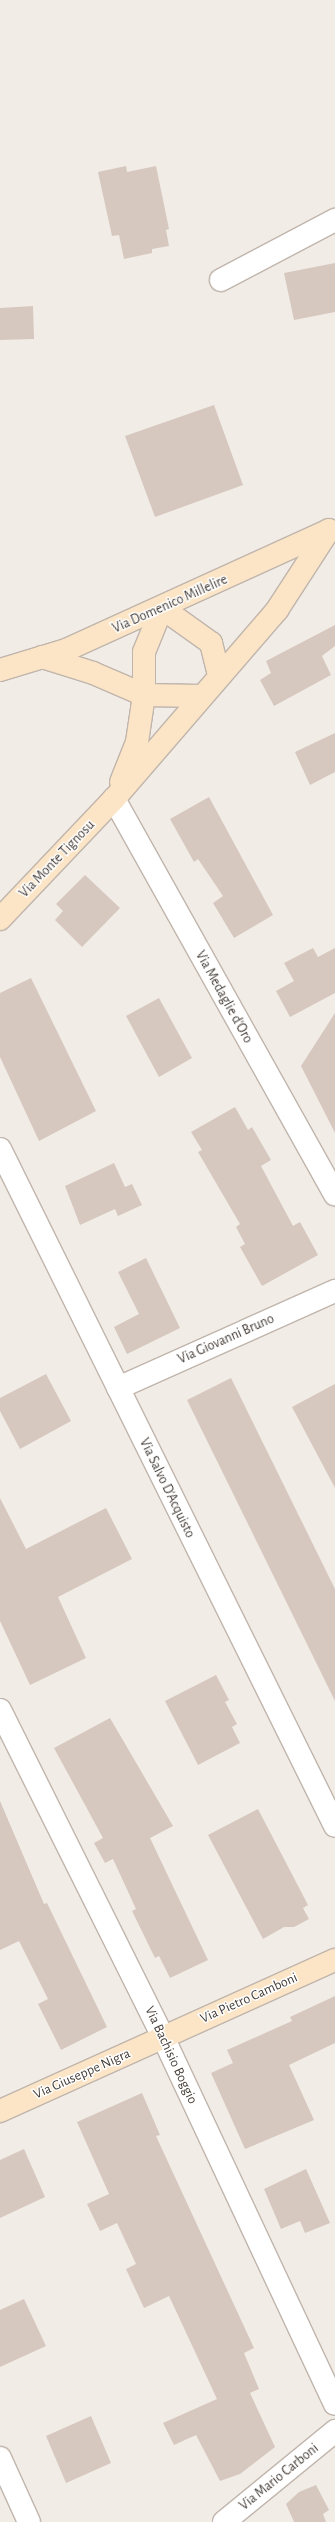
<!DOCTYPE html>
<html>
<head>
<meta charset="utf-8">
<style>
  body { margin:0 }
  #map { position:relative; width:335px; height:2522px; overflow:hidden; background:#f2ece6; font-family:"Alegreya Sans",sans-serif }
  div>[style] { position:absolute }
  .building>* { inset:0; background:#d6c8bf }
  .roads { filter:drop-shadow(1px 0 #c0b5ac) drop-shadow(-1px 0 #c0b5ac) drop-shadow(0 1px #c0b5ac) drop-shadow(0 -1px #c0b5ac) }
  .street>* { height:22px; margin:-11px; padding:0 11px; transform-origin:11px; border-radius:11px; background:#fff }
  .secondary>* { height:22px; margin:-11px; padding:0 11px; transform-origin:11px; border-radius:11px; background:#fbe5c6 }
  span { translate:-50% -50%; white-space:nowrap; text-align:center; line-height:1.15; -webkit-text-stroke:3px #fff; paint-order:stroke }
  .street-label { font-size:14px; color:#443c36 }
</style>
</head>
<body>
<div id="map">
  <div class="building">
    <div style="clip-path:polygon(126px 166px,127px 172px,156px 166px,169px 229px,166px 230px,169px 246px,152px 249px,152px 253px,124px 259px,119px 235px,112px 236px,98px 172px)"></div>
    <div style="clip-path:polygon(335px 263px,335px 312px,294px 320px,284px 273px)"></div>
    <div style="clip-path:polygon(33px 306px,34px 339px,0 340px,0 308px)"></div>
    <div style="clip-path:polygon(214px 405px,243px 485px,155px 517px,125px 436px)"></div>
    <div style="clip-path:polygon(335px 625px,335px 646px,322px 656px,331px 675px,274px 706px,260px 680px,271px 673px,266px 661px)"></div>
    <div style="clip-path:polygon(335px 733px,335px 772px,310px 785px,295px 752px)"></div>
    <div style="clip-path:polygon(209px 797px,273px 915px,234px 938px,213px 903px,223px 896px,198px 859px,194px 862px,170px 819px)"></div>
    <div style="clip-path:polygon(85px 875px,120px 908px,82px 947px,55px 920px,63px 911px,56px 904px)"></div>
    <div style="clip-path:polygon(313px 948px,318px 957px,335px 948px,335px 993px,290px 1017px,276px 991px,294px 981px,284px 963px)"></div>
    <div style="clip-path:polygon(31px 978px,96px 1111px,39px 1141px,0 1057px,0 993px)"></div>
    <div style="clip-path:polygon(159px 998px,192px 1058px,159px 1077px,126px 1016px)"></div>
    <div style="clip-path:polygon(335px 1013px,335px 1133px,301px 1066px)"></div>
    <div style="clip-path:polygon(235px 1107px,248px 1130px,252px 1127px,271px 1160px,261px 1166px,293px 1226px,300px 1222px,318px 1255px,262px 1286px,240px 1247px,245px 1244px,236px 1227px,240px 1224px,198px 1152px,202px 1150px,191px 1132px)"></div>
    <div style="clip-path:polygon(114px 1163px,125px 1187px,132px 1184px,142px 1205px,118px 1216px,115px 1209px,80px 1225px,65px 1186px)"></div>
    <div style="clip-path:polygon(146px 1258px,180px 1328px,127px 1354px,114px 1327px,139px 1314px,118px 1272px)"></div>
    <div style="clip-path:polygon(46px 1374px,71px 1421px,20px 1449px,0 1411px,0 1398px)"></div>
    <div style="clip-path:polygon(231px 1378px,335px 1589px,335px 1701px,187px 1400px)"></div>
    <div style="clip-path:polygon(335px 1384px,335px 1488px,292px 1407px)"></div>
    <div style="clip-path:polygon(0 1498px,26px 1549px,106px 1508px,132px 1559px,58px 1597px,86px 1658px,30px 1685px,0 1621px)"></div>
    <div style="clip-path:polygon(216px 1675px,229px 1700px,225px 1702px,237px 1724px,232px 1727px,240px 1743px,198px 1765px,165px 1701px)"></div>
    <div style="clip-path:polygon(110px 1718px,173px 1826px,150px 1838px,208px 1960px,170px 1978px,159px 1956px,155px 1958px,132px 1911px,136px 1909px,113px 1859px,105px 1863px,94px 1843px,103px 1838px,54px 1748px)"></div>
    <div style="clip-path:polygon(0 1801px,44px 1904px,47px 1903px,107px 2027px,61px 2050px,38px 2004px,48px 1999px,19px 1941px,0 1950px)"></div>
    <div style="clip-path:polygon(258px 1809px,308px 1905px,303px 1908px,309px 1919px,294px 1927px,284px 1927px,263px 1939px,208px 1835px)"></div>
    <div style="clip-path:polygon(335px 1996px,335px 2043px,289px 2065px,314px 2120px,245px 2149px,211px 2073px,233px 2063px,227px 2050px,292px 2021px,290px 2017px)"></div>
    <div style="clip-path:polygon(142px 2093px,160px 2135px,156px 2136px,254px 2348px,244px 2353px,259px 2389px,250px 2393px,275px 2447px,240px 2474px,220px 2481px,196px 2435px,174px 2445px,163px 2423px,217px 2399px,169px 2296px,144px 2308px,126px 2269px,136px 2264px,117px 2223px,100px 2231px,87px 2204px,109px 2194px,77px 2122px)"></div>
    <div style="clip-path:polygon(24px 2149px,45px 2197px,0 2218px,0 2160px)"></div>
    <div style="clip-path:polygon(306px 2169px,330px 2223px,305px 2233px,300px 2221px,281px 2229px,264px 2189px)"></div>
    <div style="clip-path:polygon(24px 2299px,46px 2346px,0 2367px,0 2310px)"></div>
    <div style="clip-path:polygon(91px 2416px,111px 2463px,66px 2483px,46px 2436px)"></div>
    <div style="clip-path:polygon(316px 2485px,329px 2510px,323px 2514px,326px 2522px,294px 2522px,286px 2504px,299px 2492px)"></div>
  </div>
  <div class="roads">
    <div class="street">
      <div style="left:221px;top:280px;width:129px;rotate:-27.8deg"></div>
      <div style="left:114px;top:799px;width:453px;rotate:60.8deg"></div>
      <div style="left:0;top:1149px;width:755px;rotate:63.67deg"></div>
      <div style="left:118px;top:1388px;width:238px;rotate:-24.1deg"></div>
      <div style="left:0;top:1710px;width:365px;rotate:63.5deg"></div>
      <div style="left:163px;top:2037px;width:405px;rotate:64.9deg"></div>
      <div style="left:0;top:2458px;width:70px;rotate:65.6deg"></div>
      <div style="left:224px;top:2522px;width:144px;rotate:-39.3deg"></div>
    </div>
    <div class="secondary">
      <div style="left:162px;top:608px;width:60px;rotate:35.5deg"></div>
      <div style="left:211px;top:643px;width:33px;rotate:76deg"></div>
      <div style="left:42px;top:657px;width:53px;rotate:17.4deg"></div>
      <div style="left:93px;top:673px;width:56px;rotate:23.3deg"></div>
      <div style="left:144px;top:695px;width:58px;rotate:1deg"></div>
      <div style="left:0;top:670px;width:69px;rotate:-16.9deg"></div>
      <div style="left:66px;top:650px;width:289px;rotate:-24.5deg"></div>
      <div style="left:121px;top:782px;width:43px;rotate:-68.2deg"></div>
      <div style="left:137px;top:742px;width:48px;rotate:-81.5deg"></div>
      <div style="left:144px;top:695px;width:43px;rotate:-90deg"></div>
      <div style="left:144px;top:652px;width:48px;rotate:-67.8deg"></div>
      <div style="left:0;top:919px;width:166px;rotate:-46.5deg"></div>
      <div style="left:114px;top:799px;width:250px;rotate:-49.2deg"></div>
      <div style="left:277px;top:610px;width:95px;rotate:-57deg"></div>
      <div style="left:0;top:2111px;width:367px;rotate:-24.3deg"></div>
    </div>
  </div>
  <div class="street-label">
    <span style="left:170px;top:604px;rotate:-24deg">Via Domenico Millelire</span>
    <span style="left:57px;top:859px;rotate:-46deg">Via Monte Tignosu</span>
    <span style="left:224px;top:997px;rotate:61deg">Via Medaglie d'Oro</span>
    <span style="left:226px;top:1339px;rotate:-24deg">Via Giovanni Bruno</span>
    <span style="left:167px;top:1488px;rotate:64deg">Via Salvo D'Acquisto</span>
    <span style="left:249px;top:1998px;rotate:-24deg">Via Pietro Camboni</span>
    <span style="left:171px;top:2055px;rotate:65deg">Via Bachisio Boggio</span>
    <span style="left:82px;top:2074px;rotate:-24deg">Via Giuseppe Nigra</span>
    <span style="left:279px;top:2477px;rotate:-39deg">Via Mario Carboni</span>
  </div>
</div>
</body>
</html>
